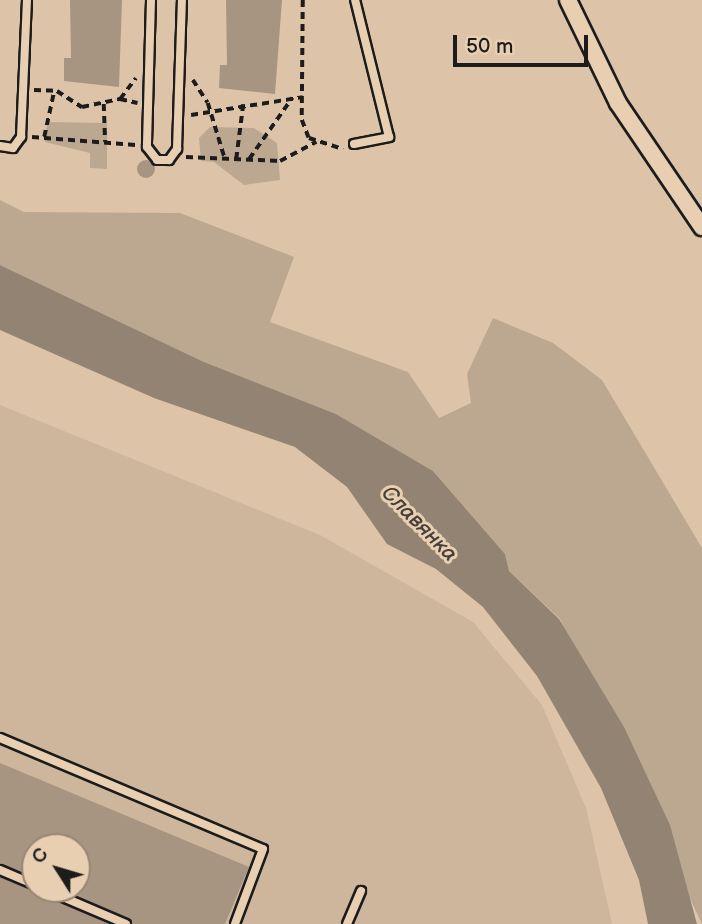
<!DOCTYPE html>
<html>
<head>
<meta charset="utf-8">
<style>
  body { margin:0 }
  #map { position:relative; width:702px; height:924px; overflow:hidden; background:#ddc4a8; font-family:"Balsamiq Sans",sans-serif }
  div>[style] { position:absolute }
  .built>* { inset:0; background:#cdb69c }
  .green>* { inset:0; background:#bca891 }
  .water>* { inset:0; background:#938372 }
  .building>* { inset:0; background:#a79581 }
  .round { border-radius:50% }
  .path>* { height:3.5px; margin-top:-1.75px; transform-origin:0; background:repeating-linear-gradient(90deg,#1c1c1c 0 7px,transparent 0 12px) }
  .roads { filter:drop-shadow(2px 0 #1c1c1c) drop-shadow(-2px 0 #1c1c1c) drop-shadow(0 2px #1c1c1c) drop-shadow(0 -2px #1c1c1c) }
  .service>* { height:8px; margin:-4px; padding:0 4px; transform-origin:4px; border-radius:4px; background:#e9cfb1 }
  .minor>* { height:16px; margin:-8px; padding:0 8px; transform-origin:8px; border-radius:8px; background:#e9cfb1 }
  span { translate:-50% -50%; white-space:nowrap; text-align:center; line-height:1.15; -webkit-text-stroke:6px #e9cfb1; paint-order:stroke }
  .water-label { font-size:21px; color:#46403a; font-style:italic }
  .north { position:absolute; left:21px; top:833px; width:70px; height:70px; box-sizing:border-box; background:#e9cfb1; border:2px solid #978775; border-radius:50%; rotate:307deg; font-size:19px; font-weight:700; line-height:28px; text-align:center; color:#1c1c1c }
  .north::after { content:''; display:block; margin:auto; width:24px; height:32px; background:#1c1c1c; clip-path:polygon(50% 0,100% 100%,50% 72%,0 100%) }
  .scale { position:absolute; left:453px; top:35px; width:135px; height:32px; box-sizing:border-box; border:4px solid #1c1c1c; border-top:0; padding-left:9px; font-size:21px; line-height:24px; white-space:nowrap; color:#1c1c1c; -webkit-text-stroke:5px #e9cfb1; paint-order:stroke }
</style>
</head>
<body>
<div id="map">
  <div class="built">
    <div style="clip-path:polygon(evenodd,0 405px,320px 535px,473px 622px,542px 705px,586px 808px,612px 924px,0 924px,0 405px,35px 847px,77px 847px,77px 889px,35px 889px,35px 847px)"></div>
  </div>
  <div class="green">
    <div style="clip-path:polygon(47px 122px,107px 123px,107px 169px,90px 168px,90px 153px,45px 142px)"></div>
    <div style="clip-path:polygon(210px 127px,254px 128px,277px 143px,280px 180px,244px 185px,214px 162px,201px 161px,199px 138px)"></div>
    <div style="clip-path:polygon(0 200px,24px 212px,180px 213px,294px 257px,270px 322px,408px 372px,439px 418px,471px 403px,467px 374px,493px 318px,553px 343px,602px 380px,702px 548px,702px 924px,560px 619px,509px 571px,505px 554px,433px 471px,336px 414px,204px 362px,0 265px)"></div>
  </div>
  <div class="water">
    <div style="clip-path:polygon(0 265px,204px 362px,336px 414px,433px 471px,505px 554px,509px 571px,559px 619px,624px 727px,670px 825px,697px 924px,648px 924px,639px 880px,601px 788px,537px 676px,483px 607px,436px 569px,387px 544px,347px 487px,295px 447px,154px 398px,0 330px)"></div>
  </div>
  <div class="building">
    <div style="clip-path:polygon(70px 0,122px 0,119px 87px,64px 81px,64px 58px,71px 58px)"></div>
    <div style="clip-path:polygon(226px 0,282px 0,275px 94px,219px 88px,220px 65px,227px 65px)"></div>
    <div class="round" style="left:137px;top:160px;width:18px;height:18px"></div>
    <div style="clip-path:polygon(0 763px,249px 867px,225px 924px,132px 924px,61px 889px,77px 889px,77px 847px,35px 847px,35px 878px,0 864px)"></div>
    <div style="clip-path:polygon(0 877px,38px 891px,109px 924px,0 924px)"></div>
  </div>
  <div class="path">
    <div style="left:303px;top:0;width:120px;rotate:90.5deg"></div>
    <div style="left:302px;top:120px;width:19px;rotate:69deg"></div>
    <div style="left:309px;top:138px;width:36px;rotate:18deg"></div>
    <div style="left:193px;top:80px;width:27px;rotate:57deg"></div>
    <div style="left:208px;top:103px;width:59px;rotate:73.1deg"></div>
    <div style="left:34px;top:90px;width:23px;rotate:2deg"></div>
    <div style="left:57px;top:91px;width:30px;rotate:33deg"></div>
    <div style="left:82px;top:107px;width:39px;rotate:-12deg"></div>
    <div style="left:120px;top:99px;width:26px;rotate:-53deg"></div>
    <div style="left:120px;top:99px;width:18px;rotate:13deg"></div>
    <div style="left:104px;top:104px;width:38px;rotate:88deg"></div>
    <div style="left:191px;top:115px;width:113px;rotate:-9.1deg"></div>
    <div style="left:32px;top:137px;width:104px;rotate:4.4deg"></div>
    <div style="left:44px;top:137px;width:47px;rotate:-77.7deg"></div>
    <div style="left:186px;top:157px;width:94px;rotate:2.4deg"></div>
    <div style="left:280px;top:161px;width:41px;rotate:-27.8deg"></div>
    <div style="left:236px;top:159px;width:55px;rotate:-82.7deg"></div>
    <div style="left:249px;top:159px;width:75px;rotate:-54.8deg"></div>
  </div>
  <div class="roads">
    <div class="service">
      <div style="left:151px;top:0;width:147px;rotate:91.6deg"></div>
      <div style="left:147px;top:147px;width:16px;rotate:52deg"></div>
      <div style="left:157px;top:160px;width:12px"></div>
      <div style="left:169px;top:160px;width:14px;rotate:-54deg"></div>
      <div style="left:177px;top:149px;width:149px;rotate:-88.1deg"></div>
      <div style="left:354px;top:144px;width:36px;rotate:-11deg"></div>
      <div style="left:389px;top:137px;width:141px;rotate:-103.9deg"></div>
      <div style="left:0;top:146px;width:13px;rotate:9deg"></div>
      <div style="left:13px;top:148px;width:14px;rotate:-54deg"></div>
      <div style="left:21px;top:137px;width:137px;rotate:-87.5deg"></div>
      <div style="left:0;top:738px;width:285px;rotate:22.9deg"></div>
      <div style="left:263px;top:849px;width:80px;rotate:110.5deg"></div>
      <div style="left:0;top:870px;width:38px;rotate:23deg"></div>
      <div style="left:44px;top:889px;width:89px;rotate:23.1deg"></div>
      <div style="left:347px;top:924px;width:36px;rotate:-67deg"></div>
    </div>
    <div class="minor">
      <div style="left:568px;top:0;width:114px;rotate:64.1deg"></div>
      <div style="left:618px;top:103px;width:150px;rotate:55.9deg"></div>
    </div>
  </div>
  <div class="water-label">
    <span style="left:419px;top:524px;rotate:45deg">Славянка</span>
  </div>
  <div class="north">С</div>
  <div class="scale">50 m</div>
</div>
</body>
</html>
